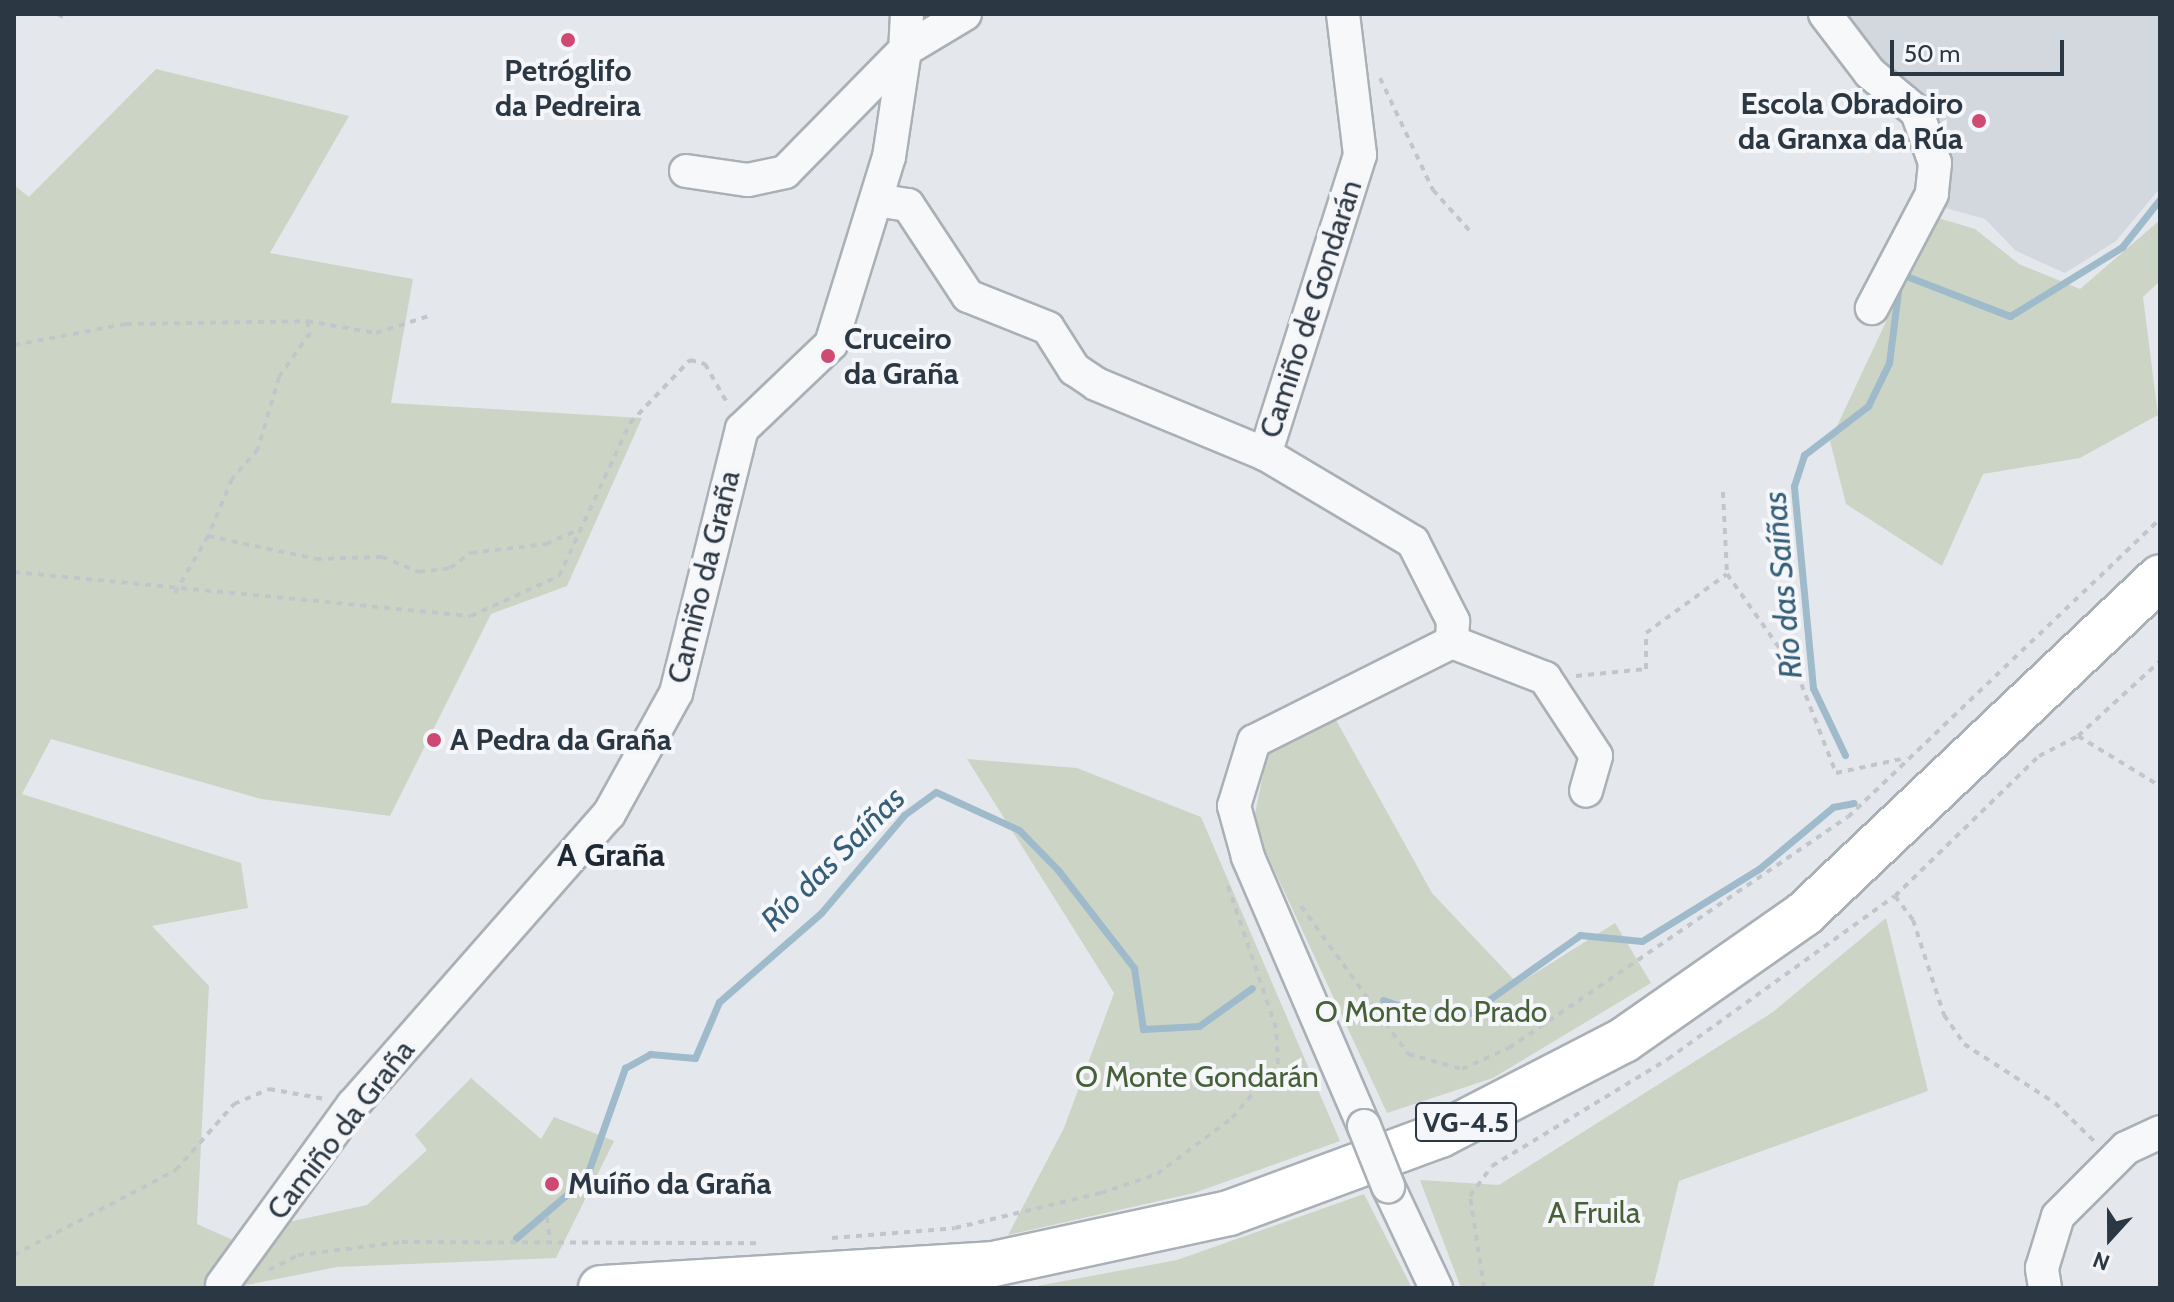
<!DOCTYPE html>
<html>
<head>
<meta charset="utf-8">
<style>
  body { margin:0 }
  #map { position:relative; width:2174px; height:1302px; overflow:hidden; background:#e4e8ec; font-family:Cabin,sans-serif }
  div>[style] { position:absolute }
  .built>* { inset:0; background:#d2d8de }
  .green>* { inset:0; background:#ccd5c5 }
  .stream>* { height:7px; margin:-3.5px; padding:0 3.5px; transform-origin:3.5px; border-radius:3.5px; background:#9fbbcb }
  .path>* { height:4px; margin-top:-2px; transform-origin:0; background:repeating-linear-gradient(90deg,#c2c6cb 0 6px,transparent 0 12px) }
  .roads { filter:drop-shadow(2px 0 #a9b0b6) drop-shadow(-2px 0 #a9b0b6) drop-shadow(0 2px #a9b0b6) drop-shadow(0 -2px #a9b0b6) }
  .minor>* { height:32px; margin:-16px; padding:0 16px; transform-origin:16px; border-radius:16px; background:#f7f8fa }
  .highway>* { height:44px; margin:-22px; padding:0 22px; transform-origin:22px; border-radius:22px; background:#fff }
  .bridges { filter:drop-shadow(2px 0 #a9b0b6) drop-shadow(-2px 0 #a9b0b6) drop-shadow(0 2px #a9b0b6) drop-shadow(0 -2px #a9b0b6) }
  .minor-bridge>* { height:32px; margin:-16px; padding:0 16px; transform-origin:16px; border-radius:16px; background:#f7f8fa }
  .dots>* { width:22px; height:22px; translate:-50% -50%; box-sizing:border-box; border:4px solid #f4f6f9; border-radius:50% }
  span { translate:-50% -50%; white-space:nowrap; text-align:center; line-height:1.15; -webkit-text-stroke:8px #f4f6f9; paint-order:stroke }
  .shield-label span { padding:2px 6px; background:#f4f6f9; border:2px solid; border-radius:6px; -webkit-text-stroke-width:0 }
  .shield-label { font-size:28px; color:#2b3844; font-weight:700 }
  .poi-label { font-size:30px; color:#2b3844; font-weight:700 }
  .right { translate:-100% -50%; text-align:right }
  .left { translate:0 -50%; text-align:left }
  .street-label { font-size:30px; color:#2b3844 }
  .park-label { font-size:30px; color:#466038 }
  .water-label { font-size:32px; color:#355e79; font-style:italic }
  .neighbourhood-label { font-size:32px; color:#1d2935; font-weight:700 }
  .frame { position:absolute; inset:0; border:16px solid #2b3844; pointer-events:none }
  .north { position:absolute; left:2070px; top:1198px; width:80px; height:80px; -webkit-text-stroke:6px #f4f6f9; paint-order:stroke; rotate:201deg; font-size:22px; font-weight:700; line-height:32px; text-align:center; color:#2b3844 }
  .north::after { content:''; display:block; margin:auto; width:28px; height:36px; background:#2b3844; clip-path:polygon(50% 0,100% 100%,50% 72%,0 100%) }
  .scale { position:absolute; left:1890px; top:40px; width:174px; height:36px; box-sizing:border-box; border:4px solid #2b3844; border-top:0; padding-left:10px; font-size:24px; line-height:28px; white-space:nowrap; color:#2b3844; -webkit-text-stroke:6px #f4f6f9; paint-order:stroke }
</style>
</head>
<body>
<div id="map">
  <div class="built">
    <div style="clip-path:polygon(1834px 14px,2160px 14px,2160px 188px,2116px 241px,2065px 273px,2016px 251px,1985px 219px,1935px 205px,1942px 158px)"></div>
  </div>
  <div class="green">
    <div style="clip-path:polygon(156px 69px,349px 116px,270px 253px,413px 279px,391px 403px,642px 418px,567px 586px,491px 614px,390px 816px,261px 799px,51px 739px,22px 794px,241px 863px,248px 908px,152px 926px,209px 986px,197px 1224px,233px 1240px,211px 1288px,14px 1288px,14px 185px,29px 197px)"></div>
    <div style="clip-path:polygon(1935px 217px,1975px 229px,2019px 264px,2080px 289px,2160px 220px,2160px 281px,2143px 297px,2158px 415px,2080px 458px,1983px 474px,1942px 566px,1846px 504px,1830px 441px)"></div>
    <div style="clip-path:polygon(1336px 720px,1432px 893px,1518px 984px,1615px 923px,1651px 983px,1493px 1078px,1387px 1113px,1253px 824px,1267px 754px)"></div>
    <div style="clip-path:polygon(967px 759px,1077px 768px,1201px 817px,1340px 1141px,1194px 1193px,1008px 1235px,1064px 1128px,1114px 993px)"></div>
    <div style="clip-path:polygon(1886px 918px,1928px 1091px,1679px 1181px,1653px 1288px,1461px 1288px,1420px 1180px,1499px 1185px,1773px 1012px)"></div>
    <div style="clip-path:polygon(471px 1078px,541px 1139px,554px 1117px,614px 1141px,556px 1258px,337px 1267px,232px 1288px,279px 1224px,367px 1205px,427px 1150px,415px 1135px)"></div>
    <div style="clip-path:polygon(1364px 1194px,1412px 1288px,1026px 1288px,1177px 1260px)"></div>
  </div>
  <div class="stream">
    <div style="left:1901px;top:274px;width:117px;rotate:21.1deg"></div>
    <div style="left:2010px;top:316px;width:132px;rotate:-31.6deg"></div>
    <div style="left:2122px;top:247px;width:61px;rotate:-51.6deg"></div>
    <div style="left:1845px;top:755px;width:74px;rotate:-115.5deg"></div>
    <div style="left:1813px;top:688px;width:203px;rotate:-95.4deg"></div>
    <div style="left:1794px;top:486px;width:33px;rotate:-72deg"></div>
    <div style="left:1804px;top:455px;width:81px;rotate:-37.4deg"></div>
    <div style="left:1868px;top:406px;width:48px;rotate:-64deg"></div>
    <div style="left:1889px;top:363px;width:80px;rotate:-82.8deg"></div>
    <div style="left:1383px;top:1000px;width:40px;rotate:18.9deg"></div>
    <div style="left:1421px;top:1013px;width:49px"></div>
    <div style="left:1470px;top:1013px;width:135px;rotate:-35.3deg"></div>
    <div style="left:1580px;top:935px;width:62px;rotate:5.5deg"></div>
    <div style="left:1642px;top:941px;width:139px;rotate:-31.7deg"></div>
    <div style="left:1760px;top:868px;width:95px;rotate:-39.9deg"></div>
    <div style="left:1833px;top:807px;width:21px;rotate:-11deg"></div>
    <div style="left:516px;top:1238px;width:92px;rotate:-40.6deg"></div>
    <div style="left:586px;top:1178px;width:117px;rotate:-70.5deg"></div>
    <div style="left:625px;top:1068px;width:29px;rotate:-29deg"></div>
    <div style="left:650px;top:1054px;width:45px;rotate:5.1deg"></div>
    <div style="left:695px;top:1058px;width:61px;rotate:-66.8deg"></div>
    <div style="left:719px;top:1002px;width:135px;rotate:-41.1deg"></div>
    <div style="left:821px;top:913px;width:128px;rotate:-49.7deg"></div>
    <div style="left:904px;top:815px;width:39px;rotate:-36deg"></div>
    <div style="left:936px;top:792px;width:91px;rotate:24.6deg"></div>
    <div style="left:1019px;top:830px;width:56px;rotate:45.7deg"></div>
    <div style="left:1058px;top:870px;width:124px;rotate:52.2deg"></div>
    <div style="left:1134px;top:968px;width:62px;rotate:81.6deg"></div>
    <div style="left:1143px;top:1029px;width:56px;rotate:-3.1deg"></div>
    <div style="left:1199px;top:1026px;width:65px;rotate:-35.6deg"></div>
  </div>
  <div class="path">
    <div style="left:58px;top:14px;width:12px;rotate:31deg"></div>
    <div style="left:1380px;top:78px;width:124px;rotate:64.7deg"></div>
    <div style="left:1433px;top:190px;width:54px;rotate:48deg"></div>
    <div style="left:307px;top:321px;width:70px;rotate:9.9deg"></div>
    <div style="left:376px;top:333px;width:59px;rotate:-17.8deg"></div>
    <div style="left:14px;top:345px;width:114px;rotate:-10.6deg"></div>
    <div style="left:126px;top:324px;width:181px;rotate:-0.9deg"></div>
    <div style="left:307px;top:321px;width:12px;rotate:76deg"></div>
    <div style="left:310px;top:333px;width:54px;rotate:125.2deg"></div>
    <div style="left:279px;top:377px;width:75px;rotate:106.3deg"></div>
    <div style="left:258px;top:449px;width:40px;rotate:131deg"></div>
    <div style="left:232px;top:479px;width:62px;rotate:112.8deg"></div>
    <div style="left:208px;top:536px;width:110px;rotate:12deg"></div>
    <div style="left:316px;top:559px;width:66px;rotate:-1.7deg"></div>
    <div style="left:382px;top:557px;width:40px;rotate:22deg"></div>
    <div style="left:419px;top:572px;width:31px;rotate:-7deg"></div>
    <div style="left:450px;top:568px;width:26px;rotate:-36deg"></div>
    <div style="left:471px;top:553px;width:76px;rotate:-6.8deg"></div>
    <div style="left:546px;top:544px;width:36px;rotate:-24deg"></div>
    <div style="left:1723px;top:492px;width:82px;rotate:87.2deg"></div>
    <div style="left:1727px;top:574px;width:121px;rotate:54.7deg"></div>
    <div style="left:1797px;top:673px;width:107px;rotate:68.7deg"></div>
    <div style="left:1836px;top:773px;width:72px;rotate:-12.1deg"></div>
    <div style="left:14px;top:572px;width:459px;rotate:5.5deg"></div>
    <div style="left:471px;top:616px;width:97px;rotate:-24.4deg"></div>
    <div style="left:559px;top:576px;width:169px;rotate:-65.1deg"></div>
    <div style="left:630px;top:423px;width:87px;rotate:-46.4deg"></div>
    <div style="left:690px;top:360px;width:16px;rotate:15deg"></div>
    <div style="left:705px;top:364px;width:48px;rotate:60.3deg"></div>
    <div style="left:175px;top:593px;width:66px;rotate:-59.9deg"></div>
    <div style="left:1576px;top:676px;width:70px;rotate:-5.7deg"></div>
    <div style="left:1646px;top:669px;width:36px;rotate:-90deg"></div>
    <div style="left:1646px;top:633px;width:100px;rotate:-36.1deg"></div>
    <div style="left:2078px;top:736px;width:96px;rotate:31.4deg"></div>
    <div style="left:1895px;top:896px;width:30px;rotate:53deg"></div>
    <div style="left:1913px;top:920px;width:100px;rotate:71.9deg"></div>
    <div style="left:1944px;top:1015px;width:35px;rotate:55deg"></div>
    <div style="left:1964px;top:1044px;width:108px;rotate:33deg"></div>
    <div style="left:2055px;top:1103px;width:56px;rotate:44.3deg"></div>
    <div style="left:1301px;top:906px;width:183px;rotate:54.1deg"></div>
    <div style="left:1408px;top:1054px;width:56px;rotate:15.5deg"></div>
    <div style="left:1462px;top:1069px;width:51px;rotate:-24.1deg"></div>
    <div style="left:1509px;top:1048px;width:410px;rotate:-34.3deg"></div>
    <div style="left:1848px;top:817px;width:431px;rotate:-43.7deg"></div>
    <div style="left:547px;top:1217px;width:25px;rotate:83deg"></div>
    <div style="left:832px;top:1238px;width:123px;rotate:-4.6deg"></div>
    <div style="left:955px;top:1228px;width:150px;rotate:-13.5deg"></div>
    <div style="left:1101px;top:1193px;width:59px;rotate:-18.7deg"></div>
    <div style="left:1157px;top:1174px;width:94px;rotate:-36.7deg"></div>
    <div style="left:1232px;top:1118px;width:71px;rotate:-49.6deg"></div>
    <div style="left:1278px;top:1064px;width:36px;rotate:-93deg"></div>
    <div style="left:1276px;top:1028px;width:153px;rotate:-108.7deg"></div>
    <div style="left:14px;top:1255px;width:183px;rotate:-27.7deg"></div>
    <div style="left:176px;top:1170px;width:88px;rotate:-48.7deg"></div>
    <div style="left:234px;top:1104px;width:38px;rotate:-23deg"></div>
    <div style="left:269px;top:1089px;width:57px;rotate:10.1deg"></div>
    <div style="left:269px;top:1270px;width:33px;rotate:-27deg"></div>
    <div style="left:298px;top:1255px;width:105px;rotate:-7.1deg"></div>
    <div style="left:402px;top:1242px;width:354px;rotate:0.2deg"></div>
    <div style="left:1484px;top:1288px;width:93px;rotate:-98.7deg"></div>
    <div style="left:1470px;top:1196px;width:37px;rotate:-54deg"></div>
    <div style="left:1492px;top:1166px;width:206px;rotate:-31.3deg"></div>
    <div style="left:1668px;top:1059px;width:279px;rotate:-35.7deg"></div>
    <div style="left:1895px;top:896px;width:201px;rotate:-44.2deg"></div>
    <div style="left:2039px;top:756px;width:44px;rotate:-27.1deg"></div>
    <div style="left:2078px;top:736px;width:111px;rotate:-42.4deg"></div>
  </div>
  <div class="roads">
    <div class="minor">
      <div style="left:907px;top:14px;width:36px;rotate:93deg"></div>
      <div style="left:905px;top:50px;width:70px;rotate:-31deg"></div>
      <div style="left:1343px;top:14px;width:142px;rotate:83.1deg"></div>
      <div style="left:1360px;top:155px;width:314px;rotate:107.6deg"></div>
      <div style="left:1265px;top:454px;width:172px;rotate:30.7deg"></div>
      <div style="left:1413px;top:542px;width:89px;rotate:63.1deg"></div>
      <div style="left:1453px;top:621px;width:21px;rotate:93deg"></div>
      <div style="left:1452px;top:642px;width:221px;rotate:153.4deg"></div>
      <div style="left:1254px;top:741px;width:68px;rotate:107.1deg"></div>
      <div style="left:1234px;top:806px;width:53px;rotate:74.6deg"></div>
      <div style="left:1248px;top:857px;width:293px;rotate:66.7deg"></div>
      <div style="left:1825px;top:14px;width:74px;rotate:52.7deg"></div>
      <div style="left:1870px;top:73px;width:61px;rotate:39.7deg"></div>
      <div style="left:1917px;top:112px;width:54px;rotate:70.6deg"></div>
      <div style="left:1935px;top:163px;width:31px;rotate:96deg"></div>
      <div style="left:1932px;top:194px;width:129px;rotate:117.8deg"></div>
      <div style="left:686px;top:171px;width:63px;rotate:8.3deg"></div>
      <div style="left:748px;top:180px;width:38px;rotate:-12deg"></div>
      <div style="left:785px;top:172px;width:171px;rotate:-45.5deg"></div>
      <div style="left:876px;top:200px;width:32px;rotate:9deg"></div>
      <div style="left:908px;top:205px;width:109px;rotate:56.6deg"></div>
      <div style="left:968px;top:296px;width:86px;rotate:21.8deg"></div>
      <div style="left:1048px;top:328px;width:49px;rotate:57.6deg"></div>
      <div style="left:1074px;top:369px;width:27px;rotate:34deg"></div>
      <div style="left:1096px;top:384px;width:183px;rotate:22.5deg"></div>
      <div style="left:1452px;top:642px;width:100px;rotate:21.2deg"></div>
      <div style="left:1545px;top:678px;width:93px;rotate:56.8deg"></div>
      <div style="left:1596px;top:756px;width:36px;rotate:106deg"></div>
      <div style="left:1388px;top:1186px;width:113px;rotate:64.8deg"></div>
      <div style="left:222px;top:1285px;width:223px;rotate:-54deg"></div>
      <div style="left:353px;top:1105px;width:388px;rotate:-48.7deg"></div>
      <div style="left:609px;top:814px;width:138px;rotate:-61deg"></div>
      <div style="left:676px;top:693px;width:272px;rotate:-76deg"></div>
      <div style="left:742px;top:429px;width:123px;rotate:-43.7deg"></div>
      <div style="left:831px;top:344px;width:196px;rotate:-72.8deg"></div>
      <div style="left:889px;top:157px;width:108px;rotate:-81.5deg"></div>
      <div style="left:2045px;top:1288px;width:20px;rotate:-99deg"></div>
      <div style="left:2042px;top:1268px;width:54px;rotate:-72.9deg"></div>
      <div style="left:2058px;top:1216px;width:96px;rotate:-45deg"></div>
      <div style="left:2126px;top:1148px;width:38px;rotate:-25deg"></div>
    </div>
    <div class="highway">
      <div style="left:601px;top:1288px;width:393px;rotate:-3.5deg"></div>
      <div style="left:993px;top:1264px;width:241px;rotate:-12.2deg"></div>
      <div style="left:1229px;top:1213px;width:225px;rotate:-20.3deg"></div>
      <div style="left:1440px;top:1135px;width:207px;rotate:-27.3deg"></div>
      <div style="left:1624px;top:1040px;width:220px;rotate:-35deg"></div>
      <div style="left:1804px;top:914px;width:490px;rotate:-43.4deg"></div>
    </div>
  </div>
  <div class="bridges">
    <div class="minor-bridge">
      <div style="left:1364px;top:1126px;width:65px;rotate:68.2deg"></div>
    </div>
  </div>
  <div class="dots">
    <div style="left:568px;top:40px;background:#cf4a73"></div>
    <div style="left:1979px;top:121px;background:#cf4a73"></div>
    <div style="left:828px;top:356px;background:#cf4a73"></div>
    <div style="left:434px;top:740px;background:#cf4a73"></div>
    <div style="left:552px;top:1184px;background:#cf4a73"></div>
  </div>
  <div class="shield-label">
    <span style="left:1466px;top:1122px">VG-4.5</span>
  </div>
  <div class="poi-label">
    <span style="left:568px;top:88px">Petróglifo<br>da Pedreira</span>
    <span class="right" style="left:1963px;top:121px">Escola Obradoiro<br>da Granxa da Rúa</span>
    <span class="left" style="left:844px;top:356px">Cruceiro<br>da Graña</span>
    <span class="left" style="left:450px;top:740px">A Pedra da Graña</span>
    <span class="left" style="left:568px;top:1184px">Muíño da Graña</span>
  </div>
  <div class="street-label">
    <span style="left:1311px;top:309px;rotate:-72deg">Camiño de Gondarán</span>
    <span style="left:704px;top:577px;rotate:-76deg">Camiño da Graña</span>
    <span style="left:341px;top:1130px;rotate:-52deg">Camiño da Graña</span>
  </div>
  <div class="park-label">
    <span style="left:1431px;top:1012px">O Monte do Prado</span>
    <span style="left:1197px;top:1077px">O Monte Gondarán</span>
    <span style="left:1594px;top:1213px">A Fruila</span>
  </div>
  <div class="water-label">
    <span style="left:1783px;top:585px;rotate:-95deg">Río das Saíñas</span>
    <span style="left:833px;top:859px;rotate:-45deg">Río das Saíñas</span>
  </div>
  <div class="neighbourhood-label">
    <span style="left:611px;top:855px">A Graña</span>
  </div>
  <div class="frame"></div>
  <div class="north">N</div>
  <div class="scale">50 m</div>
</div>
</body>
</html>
